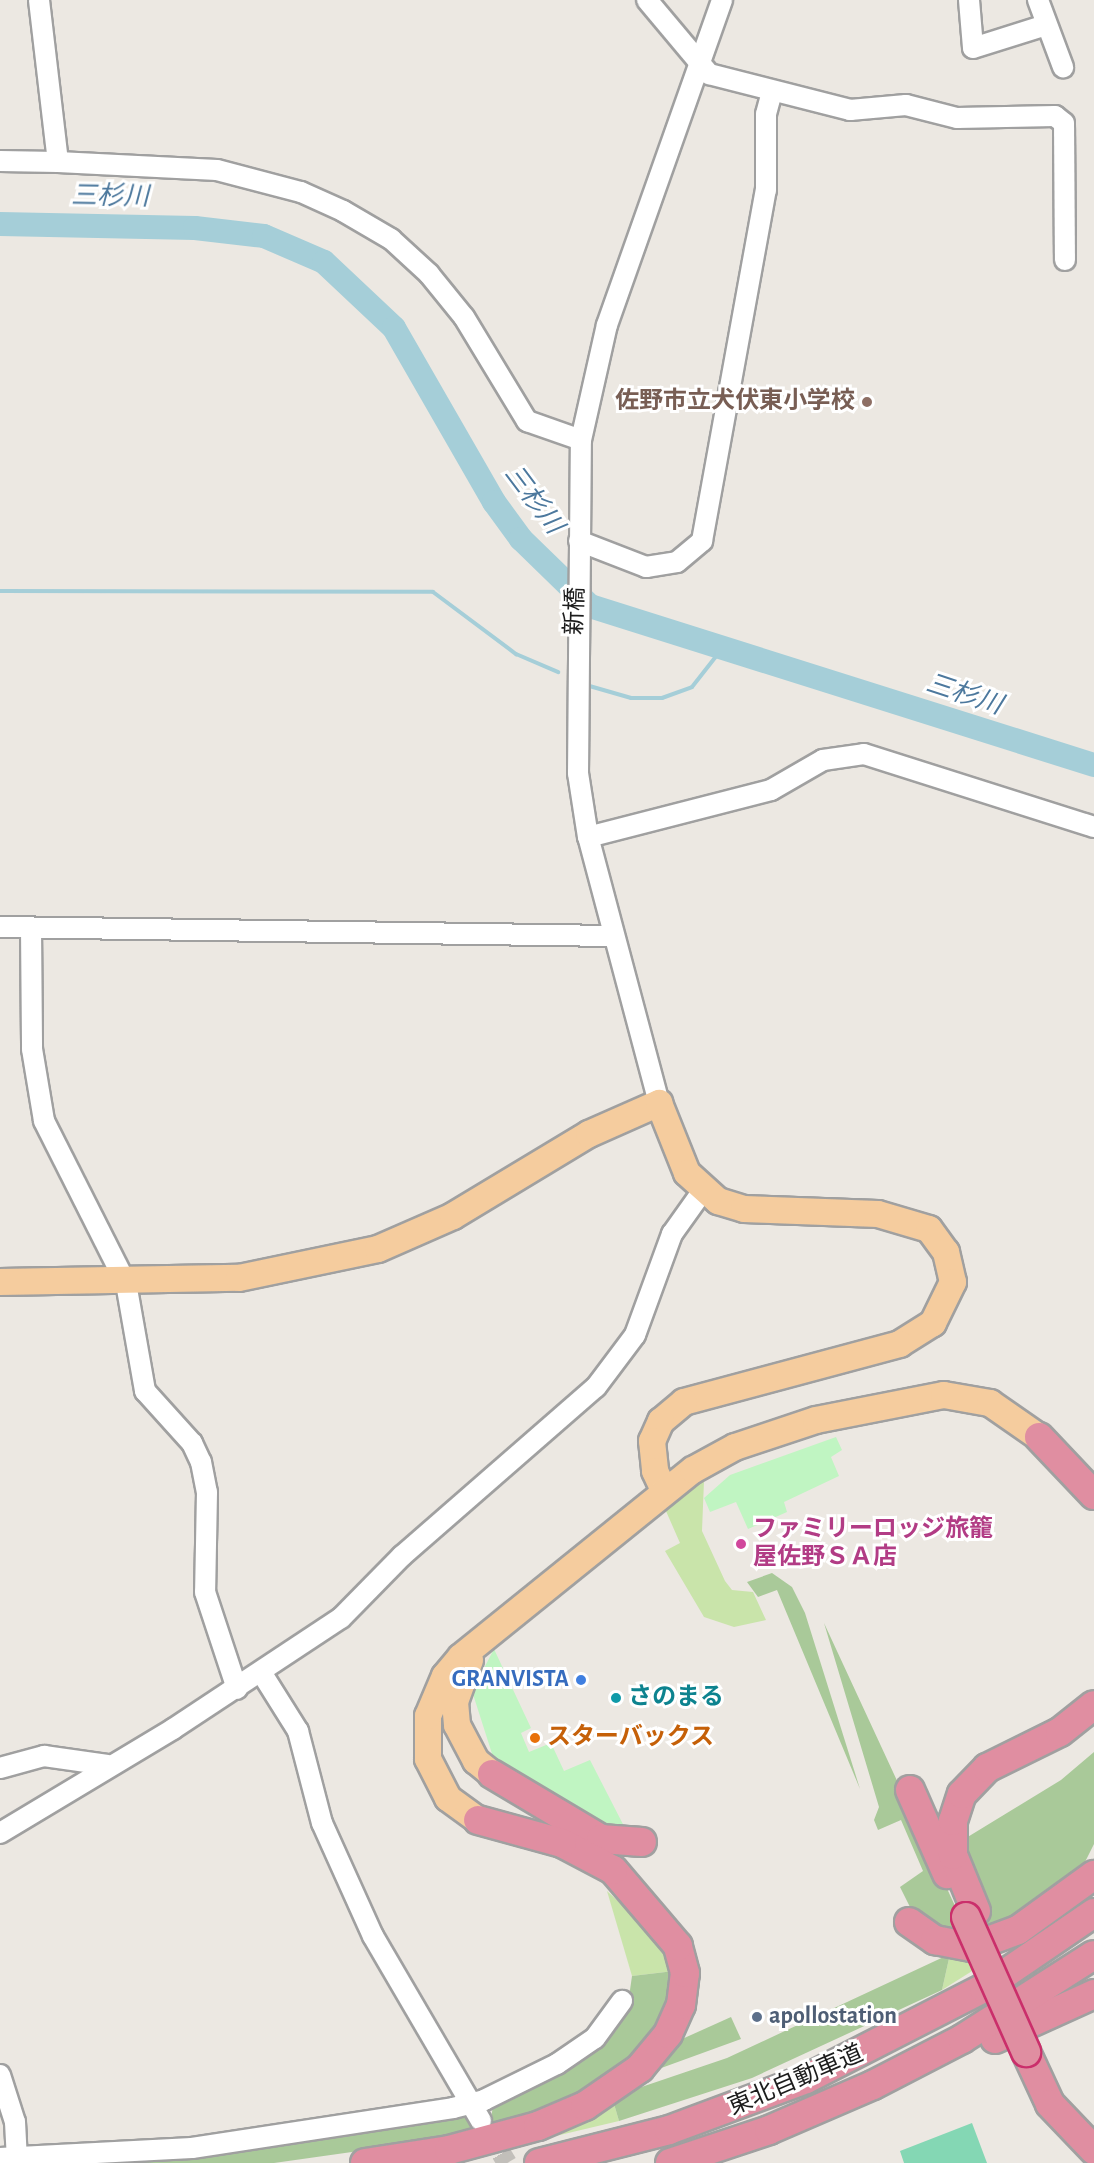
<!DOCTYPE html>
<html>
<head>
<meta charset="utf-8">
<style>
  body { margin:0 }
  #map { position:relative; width:1094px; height:2163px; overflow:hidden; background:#ece8e2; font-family:"Alegreya Sans","Noto Sans JP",sans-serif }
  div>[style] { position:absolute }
  .grass>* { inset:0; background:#c9e4aa }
  .forest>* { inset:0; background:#a9c999 }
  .park>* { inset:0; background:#c0f5c2 }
  .pitch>* { inset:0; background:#84d7b4 }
  .stream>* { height:4px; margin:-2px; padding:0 2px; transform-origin:2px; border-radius:2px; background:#a5ced8 }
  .river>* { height:24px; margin:-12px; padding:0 12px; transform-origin:12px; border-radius:12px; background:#a5ced8 }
  .minor-tunnel>* { height:20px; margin-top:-10px; transform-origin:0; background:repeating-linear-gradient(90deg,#c2bfba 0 20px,transparent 0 30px) }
  .roads { filter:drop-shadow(2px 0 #a0a0a0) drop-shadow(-2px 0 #a0a0a0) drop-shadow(0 2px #a0a0a0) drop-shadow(0 -2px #a0a0a0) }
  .minor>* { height:20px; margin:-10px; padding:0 10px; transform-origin:10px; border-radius:10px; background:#fff }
  .major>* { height:26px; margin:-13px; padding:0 13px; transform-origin:13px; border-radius:13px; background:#f5cc9e }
  .highway>* { height:28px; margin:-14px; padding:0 14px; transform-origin:14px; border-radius:14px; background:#e08ea1 }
  .bridges { filter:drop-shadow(2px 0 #ca2f6b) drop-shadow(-2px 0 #ca2f6b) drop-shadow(0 2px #ca2f6b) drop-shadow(0 -2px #ca2f6b) }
  .highway-bridge>* { height:28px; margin:-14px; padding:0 14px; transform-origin:14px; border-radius:14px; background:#e08ea1 }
  .dots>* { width:16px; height:16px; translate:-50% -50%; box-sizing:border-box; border:3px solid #fff; border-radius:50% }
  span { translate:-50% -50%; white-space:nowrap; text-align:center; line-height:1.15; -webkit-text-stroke:6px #fff; paint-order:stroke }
  .education-label { font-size:24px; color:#785e54; font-weight:700 }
  .right { translate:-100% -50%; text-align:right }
  .street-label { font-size:24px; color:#1c1c1c }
  .hotel-label { font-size:24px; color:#b23c85; font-weight:700 }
  .left { translate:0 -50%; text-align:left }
  .shop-label { font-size:24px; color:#366cbe; font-weight:700 }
  .culture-label { font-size:24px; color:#0d838f; font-weight:700 }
  .food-label { font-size:24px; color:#c56008; font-weight:700 }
  .service-label { font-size:24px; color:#4e5e75; font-weight:700 }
  .water-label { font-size:26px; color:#4c789d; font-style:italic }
</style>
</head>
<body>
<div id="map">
  <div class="grass">
    <div style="clip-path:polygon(704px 1481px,702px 1531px,725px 1581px,732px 1590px,753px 1592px,766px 1620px,734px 1627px,704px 1617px,665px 1551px,680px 1543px,662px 1502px)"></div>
    <div style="clip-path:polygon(607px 1891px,659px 1939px,674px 1971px,632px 1976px)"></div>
    <div style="clip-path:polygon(1015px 1944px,942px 1990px,950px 1954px)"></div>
    <div style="clip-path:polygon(612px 2097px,619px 2121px,441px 2163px)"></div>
  </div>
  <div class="forest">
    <div style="clip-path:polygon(772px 1573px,792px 1587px,805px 1613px,860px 1789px,777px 1590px,758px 1597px,747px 1582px)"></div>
    <div style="clip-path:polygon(824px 1623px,962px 1921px,966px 1838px,1061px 1780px,1094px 1752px,1094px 1844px,1083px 1866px,1020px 1917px,964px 1937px,915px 1917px,900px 1887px,923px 1871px,901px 1820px,878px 1830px,874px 1820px,879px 1807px)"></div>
    <div style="clip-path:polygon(950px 1954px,942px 1990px,752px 2078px,619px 2121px,612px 2097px,727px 2058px)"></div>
    <div style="clip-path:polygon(674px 1971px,677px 1991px,646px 2055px,552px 2112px,444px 2139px,274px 2163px,0 2163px,468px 2108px,480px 2125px,491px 2123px,493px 2102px,628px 2004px,632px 1976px)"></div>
    <div style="clip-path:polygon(731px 2017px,741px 2039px,642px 2075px,671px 2044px)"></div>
  </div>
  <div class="park">
    <div style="clip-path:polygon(836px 1437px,842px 1450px,831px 1457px,839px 1476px,784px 1502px,787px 1512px,748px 1529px,736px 1502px,710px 1512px,704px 1498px,730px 1475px)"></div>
    <div style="clip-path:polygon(494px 1649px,531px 1728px,521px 1733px,529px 1752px,551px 1743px,564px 1771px,590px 1760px,626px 1830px,603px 1830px,494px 1760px,472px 1691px)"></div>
  </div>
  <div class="pitch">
    <div style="clip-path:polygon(972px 2123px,987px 2163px,904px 2163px,900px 2151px)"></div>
  </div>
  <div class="stream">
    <div style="left:0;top:591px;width:433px;rotate:0.1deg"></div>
    <div style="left:433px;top:592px;width:104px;rotate:36.8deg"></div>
    <div style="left:516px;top:654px;width:46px;rotate:23.2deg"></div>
    <div style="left:586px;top:685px;width:47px;rotate:16.1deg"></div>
    <div style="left:631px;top:698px;width:31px"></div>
    <div style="left:662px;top:698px;width:32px;rotate:-20deg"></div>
    <div style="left:692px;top:687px;width:47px;rotate:-51.9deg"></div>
  </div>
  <div class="river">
    <div style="left:0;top:224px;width:195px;rotate:1.2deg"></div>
    <div style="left:195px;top:228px;width:69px;rotate:6.6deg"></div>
    <div style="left:264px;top:236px;width:65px;rotate:23.4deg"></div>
    <div style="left:324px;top:262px;width:96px;rotate:43.3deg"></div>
    <div style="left:394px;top:328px;width:201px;rotate:60.1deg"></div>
    <div style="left:494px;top:502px;width:46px;rotate:53.9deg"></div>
    <div style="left:521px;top:539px;width:96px;rotate:44.2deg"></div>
    <div style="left:590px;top:606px;width:528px;rotate:17.51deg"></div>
  </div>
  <div class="minor-tunnel">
    <div style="left:486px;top:2128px;width:41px;rotate:59deg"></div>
  </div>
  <div class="roads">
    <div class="minor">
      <div style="left:647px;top:0;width:97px;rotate:50deg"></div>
      <div style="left:709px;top:74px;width:146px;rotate:14.3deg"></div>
      <div style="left:850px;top:110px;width:56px;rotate:-5.1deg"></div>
      <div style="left:906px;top:105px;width:53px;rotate:14.3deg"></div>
      <div style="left:957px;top:118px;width:98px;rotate:-1.2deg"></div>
      <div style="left:1055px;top:116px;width:11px;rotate:38deg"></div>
      <div style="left:1064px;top:123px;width:137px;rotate:89.6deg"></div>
      <div style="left:969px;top:0;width:48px;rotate:85.2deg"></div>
      <div style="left:973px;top:48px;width:77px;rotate:-17.5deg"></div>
      <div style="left:1038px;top:0;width:72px;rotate:69.5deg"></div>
      <div style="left:0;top:161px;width:58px;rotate:1deg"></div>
      <div style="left:58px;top:162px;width:163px;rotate:-96.7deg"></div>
      <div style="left:58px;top:162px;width:159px;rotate:2.9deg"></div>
      <div style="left:217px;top:170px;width:87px;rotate:14.7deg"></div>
      <div style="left:301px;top:192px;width:46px;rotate:24.3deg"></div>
      <div style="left:343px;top:211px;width:56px;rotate:30.3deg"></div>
      <div style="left:391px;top:239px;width:52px;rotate:42.6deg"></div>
      <div style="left:429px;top:274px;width:55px;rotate:50.9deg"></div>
      <div style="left:464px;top:317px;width:122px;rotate:58.8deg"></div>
      <div style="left:527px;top:421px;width:57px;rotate:19.4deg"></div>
      <div style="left:579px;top:541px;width:72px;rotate:21.2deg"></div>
      <div style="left:646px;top:567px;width:31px;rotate:-9deg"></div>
      <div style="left:677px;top:562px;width:33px;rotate:-40deg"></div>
      <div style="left:702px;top:541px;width:357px;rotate:-79.7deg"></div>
      <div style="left:766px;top:190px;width:76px;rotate:-90deg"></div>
      <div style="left:766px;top:114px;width:24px;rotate:-75deg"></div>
      <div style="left:588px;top:837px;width:189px;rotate:-14.4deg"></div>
      <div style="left:771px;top:790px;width:60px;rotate:-30deg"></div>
      <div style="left:823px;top:760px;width:41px;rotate:-8.3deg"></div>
      <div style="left:864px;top:754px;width:241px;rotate:17.6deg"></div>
      <div style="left:0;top:927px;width:613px;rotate:0.84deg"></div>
      <div style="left:31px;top:928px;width:121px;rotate:89.5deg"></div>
      <div style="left:32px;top:1049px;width:73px;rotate:80.5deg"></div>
      <div style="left:44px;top:1121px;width:182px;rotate:63.2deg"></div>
      <div style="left:126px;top:1283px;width:110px;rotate:80deg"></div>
      <div style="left:145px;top:1391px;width:70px;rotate:47.9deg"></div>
      <div style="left:192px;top:1443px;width:21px;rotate:65deg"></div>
      <div style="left:201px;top:1462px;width:31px;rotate:79deg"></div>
      <div style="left:207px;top:1492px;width:100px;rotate:91.1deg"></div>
      <div style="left:205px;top:1592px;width:102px;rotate:71.7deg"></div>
      <div style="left:659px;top:1103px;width:275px;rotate:-104.9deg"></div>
      <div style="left:588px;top:837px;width:65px;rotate:-98.9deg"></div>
      <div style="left:578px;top:773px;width:333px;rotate:-89.5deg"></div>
      <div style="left:581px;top:440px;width:118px;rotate:-77.3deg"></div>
      <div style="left:607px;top:325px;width:345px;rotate:-70.5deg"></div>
      <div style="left:261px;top:1672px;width:70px;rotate:57.9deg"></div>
      <div style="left:298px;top:1731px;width:95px;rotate:75.4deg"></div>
      <div style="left:322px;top:1823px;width:124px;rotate:65.7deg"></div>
      <div style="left:373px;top:1936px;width:214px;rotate:59.7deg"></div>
      <div style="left:0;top:1768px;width:46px;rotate:-15.3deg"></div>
      <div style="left:44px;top:1756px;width:64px;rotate:8.1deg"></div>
      <div style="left:0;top:1833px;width:202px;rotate:-31deg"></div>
      <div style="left:173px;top:1729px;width:201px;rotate:-33.5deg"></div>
      <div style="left:341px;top:1618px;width:87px;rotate:-45.5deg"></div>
      <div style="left:402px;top:1556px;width:257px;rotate:-41.1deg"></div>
      <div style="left:596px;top:1387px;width:65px;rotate:-53.1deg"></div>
      <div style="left:635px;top:1335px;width:108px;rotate:-69.9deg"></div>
      <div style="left:672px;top:1234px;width:52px;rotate:-54.5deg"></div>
      <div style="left:0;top:2075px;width:49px;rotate:72.3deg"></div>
      <div style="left:15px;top:2122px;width:35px;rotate:87deg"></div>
      <div style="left:0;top:2158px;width:192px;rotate:-3deg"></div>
      <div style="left:192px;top:2148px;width:264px;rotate:-8.7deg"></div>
      <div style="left:453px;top:2108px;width:32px;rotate:-14deg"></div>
      <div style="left:484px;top:2100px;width:81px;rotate:-26.3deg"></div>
      <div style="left:557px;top:2064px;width:46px;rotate:-34.4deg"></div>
      <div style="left:595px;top:2038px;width:46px;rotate:-53.9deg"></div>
    </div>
    <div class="major">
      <div style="left:0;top:1282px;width:239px;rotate:-1deg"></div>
      <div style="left:239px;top:1278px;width:142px;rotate:-11.8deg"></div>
      <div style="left:378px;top:1249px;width:82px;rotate:-23.7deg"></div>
      <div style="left:453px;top:1216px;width:159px;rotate:-31.1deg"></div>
      <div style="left:589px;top:1134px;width:77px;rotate:-23.9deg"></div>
      <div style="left:659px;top:1103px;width:75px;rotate:68.2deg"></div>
      <div style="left:687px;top:1173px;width:42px;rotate:42.1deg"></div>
      <div style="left:718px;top:1201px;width:27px;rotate:17deg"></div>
      <div style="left:744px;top:1209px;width:134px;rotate:2.1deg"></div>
      <div style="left:878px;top:1214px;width:53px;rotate:16.4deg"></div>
      <div style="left:929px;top:1229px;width:29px;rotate:54deg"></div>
      <div style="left:946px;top:1252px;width:31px;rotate:77deg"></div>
      <div style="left:953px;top:1282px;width:46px;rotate:116deg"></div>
      <div style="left:933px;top:1323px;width:39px;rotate:148deg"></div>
      <div style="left:900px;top:1344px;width:224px;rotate:165deg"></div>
      <div style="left:684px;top:1402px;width:30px;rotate:140deg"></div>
      <div style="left:661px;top:1421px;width:22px;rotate:114deg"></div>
      <div style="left:652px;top:1441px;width:30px;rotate:84deg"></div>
      <div style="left:655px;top:1471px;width:21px;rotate:65deg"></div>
      <div style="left:470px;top:1660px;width:45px;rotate:109.7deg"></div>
      <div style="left:455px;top:1702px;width:23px;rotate:85deg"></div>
      <div style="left:457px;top:1725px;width:41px;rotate:62.2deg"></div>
      <div style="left:476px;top:1761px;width:21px;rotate:39deg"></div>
      <div style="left:478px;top:1820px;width:37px;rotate:-144deg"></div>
      <div style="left:448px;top:1798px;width:44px;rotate:-117.1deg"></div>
      <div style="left:428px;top:1759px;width:43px;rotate:-90deg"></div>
      <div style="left:428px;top:1716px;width:43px;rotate:-67deg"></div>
      <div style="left:445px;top:1676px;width:25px;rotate:-50deg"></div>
      <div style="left:461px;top:1657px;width:298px;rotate:-38.9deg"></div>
      <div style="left:693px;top:1470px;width:48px;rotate:-28.7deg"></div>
      <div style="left:735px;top:1447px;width:85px;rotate:-18.4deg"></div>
      <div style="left:816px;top:1420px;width:130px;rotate:-11.1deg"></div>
      <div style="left:944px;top:1395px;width:47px;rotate:9.9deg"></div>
      <div style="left:990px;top:1403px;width:60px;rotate:34.8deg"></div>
    </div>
    <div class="highway">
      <div style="left:1039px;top:1437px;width:80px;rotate:46.5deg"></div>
      <div style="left:492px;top:1774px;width:127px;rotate:30.8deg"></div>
      <div style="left:601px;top:1839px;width:41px;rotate:4.2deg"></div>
      <div style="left:910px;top:1790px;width:92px;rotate:66.2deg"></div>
      <div style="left:976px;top:1911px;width:61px;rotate:-112.3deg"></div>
      <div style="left:953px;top:1855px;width:34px;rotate:-90deg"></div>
      <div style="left:953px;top:1821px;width:28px;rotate:-72deg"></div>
      <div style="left:962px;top:1794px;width:36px;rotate:-46deg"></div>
      <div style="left:987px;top:1768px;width:81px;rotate:-26.3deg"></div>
      <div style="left:1060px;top:1732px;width:43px;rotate:-38.5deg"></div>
      <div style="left:909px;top:1922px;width:32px;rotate:35deg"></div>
      <div style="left:935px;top:1940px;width:38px;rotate:11deg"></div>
      <div style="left:972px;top:1947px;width:49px;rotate:-20.3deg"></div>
      <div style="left:1018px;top:1930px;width:94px;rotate:-35.9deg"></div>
      <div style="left:995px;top:2039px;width:109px;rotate:-24.4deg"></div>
      <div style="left:1026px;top:2052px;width:57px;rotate:65.2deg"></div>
      <div style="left:1050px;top:2104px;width:64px;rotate:46.3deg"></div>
      <div style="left:365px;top:2163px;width:85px;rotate:-8.8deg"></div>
      <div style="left:449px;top:2150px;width:92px;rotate:-15.1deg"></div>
      <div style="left:538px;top:2126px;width:51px;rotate:-23.1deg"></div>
      <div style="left:585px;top:2106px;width:67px;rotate:-34.6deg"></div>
      <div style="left:640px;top:2068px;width:44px;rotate:-50.5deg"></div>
      <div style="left:668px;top:2034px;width:32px;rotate:-66deg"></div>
      <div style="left:681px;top:2005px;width:32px;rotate:-83deg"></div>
      <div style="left:685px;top:1973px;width:28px;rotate:-105deg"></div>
      <div style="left:678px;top:1946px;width:100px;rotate:-130.5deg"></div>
      <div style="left:613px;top:1870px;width:58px;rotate:-152.1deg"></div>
      <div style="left:562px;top:1843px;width:87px;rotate:-164.7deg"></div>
      <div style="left:539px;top:2163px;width:134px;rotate:-14.2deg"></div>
      <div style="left:669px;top:2130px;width:146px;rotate:-20.4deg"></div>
      <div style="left:806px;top:2079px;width:200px;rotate:-27.1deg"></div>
      <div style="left:984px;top:1988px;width:133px;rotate:-34.3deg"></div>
      <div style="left:670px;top:2163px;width:104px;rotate:-18.4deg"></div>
      <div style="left:769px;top:2130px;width:113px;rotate:-23.4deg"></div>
      <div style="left:873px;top:2085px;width:100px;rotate:-27.3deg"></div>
      <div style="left:962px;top:2039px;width:156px;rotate:-32.5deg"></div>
    </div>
  </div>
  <div class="bridges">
    <div class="highway-bridge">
      <div style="left:966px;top:1917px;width:148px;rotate:66deg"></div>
    </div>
  </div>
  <div class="dots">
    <div style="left:867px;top:402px;background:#8d6e63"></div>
    <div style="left:741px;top:1544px;background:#d1479c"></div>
    <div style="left:581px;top:1680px;background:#3f7fe0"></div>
    <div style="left:616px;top:1698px;background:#0f9aa8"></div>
    <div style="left:535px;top:1738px;background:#e8710a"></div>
    <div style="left:757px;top:2017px;background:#5c6f8a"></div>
  </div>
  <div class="education-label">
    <span class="right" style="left:855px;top:402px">佐野市立犬伏東小学校</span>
  </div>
  <div class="street-label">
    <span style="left:576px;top:611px;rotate:-88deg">新橋</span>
    <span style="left:796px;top:2081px;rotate:-23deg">東北自動車道</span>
  </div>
  <div class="hotel-label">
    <span class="left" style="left:753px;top:1544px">ファミリーロッジ旅籠<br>屋佐野ＳＡ店</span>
  </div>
  <div class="shop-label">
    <span class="right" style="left:569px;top:1680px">GRANVISTA</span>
  </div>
  <div class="culture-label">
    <span class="left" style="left:628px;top:1698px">さのまる</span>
  </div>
  <div class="food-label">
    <span class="left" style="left:547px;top:1738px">スターバックス</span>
  </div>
  <div class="service-label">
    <span class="left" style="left:769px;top:2017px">apollostation</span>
  </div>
  <div class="water-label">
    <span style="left:110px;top:197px;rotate:1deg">三杉川</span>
    <span style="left:533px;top:500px;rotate:53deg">三杉川</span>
    <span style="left:964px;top:695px;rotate:18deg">三杉川</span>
  </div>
</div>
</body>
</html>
